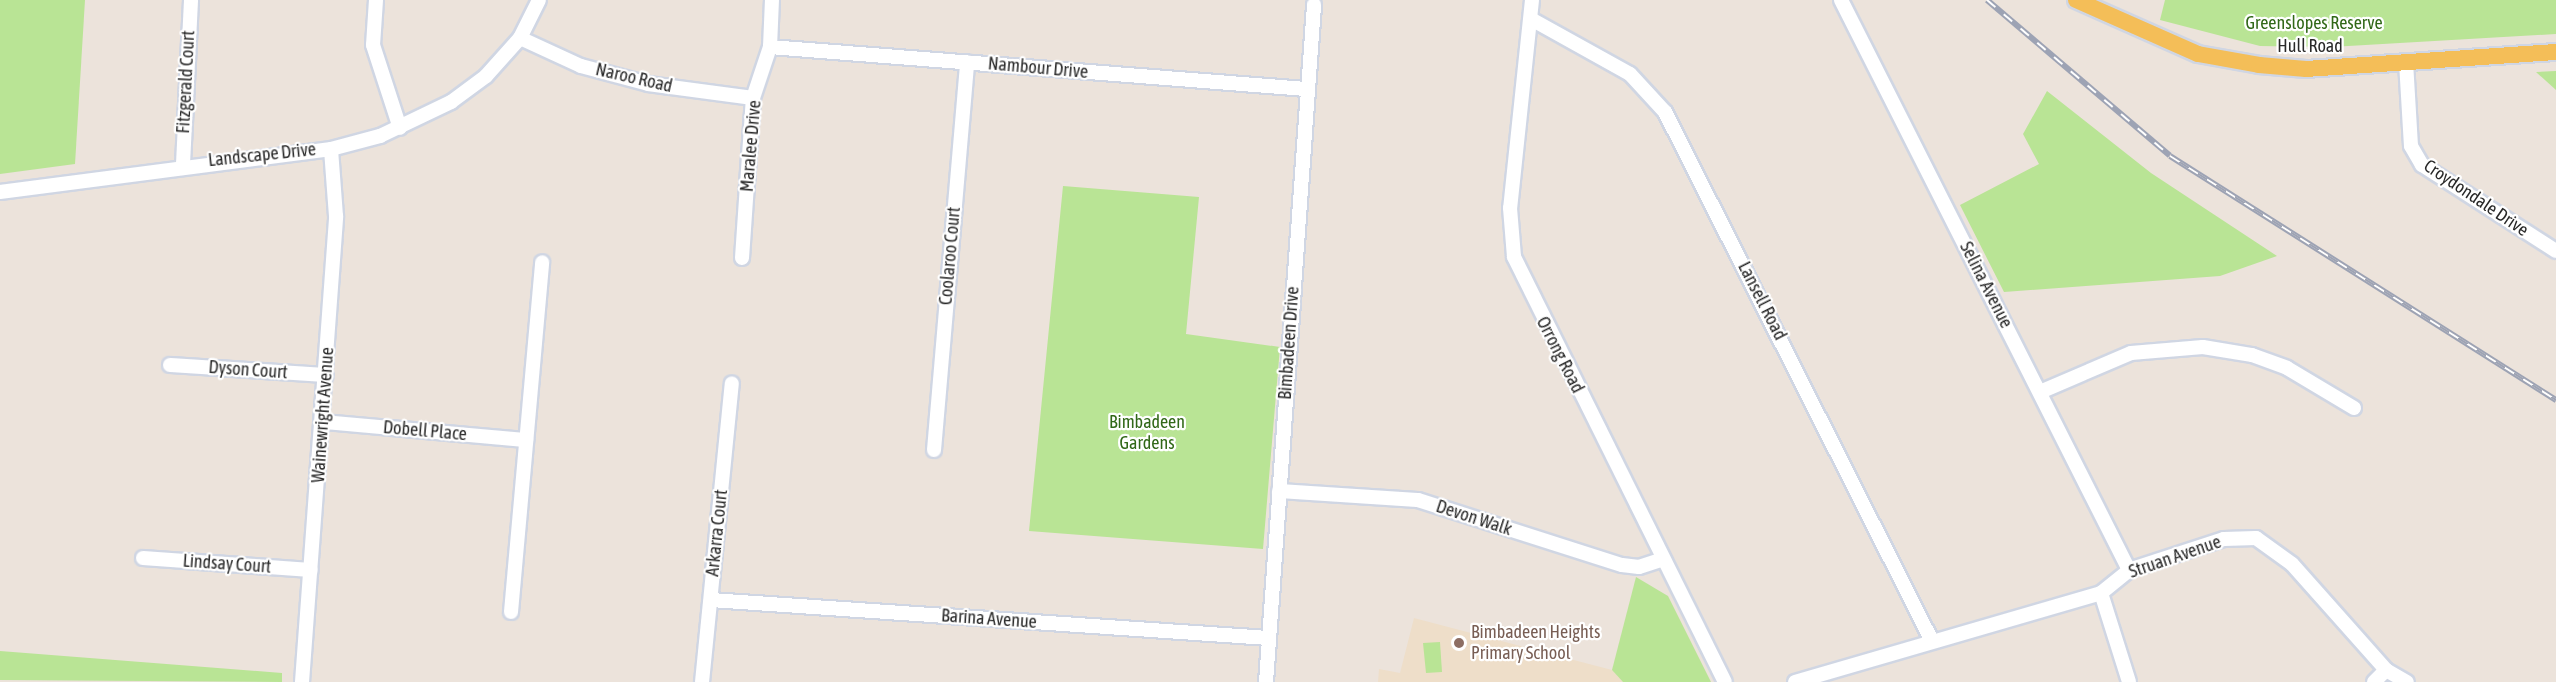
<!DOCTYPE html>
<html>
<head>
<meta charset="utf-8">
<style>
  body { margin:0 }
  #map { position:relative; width:2556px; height:682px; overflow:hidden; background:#ece3db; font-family:"Asap Condensed",sans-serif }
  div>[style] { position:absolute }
  .education>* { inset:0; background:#eedec9 }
  .green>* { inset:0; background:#b9e495 }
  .roads { filter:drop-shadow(2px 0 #d0d6e3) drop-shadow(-2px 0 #d0d6e3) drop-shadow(0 2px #d0d6e3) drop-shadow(0 -2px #d0d6e3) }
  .minor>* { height:14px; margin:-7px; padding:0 7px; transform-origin:7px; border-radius:7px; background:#fff }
  .major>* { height:16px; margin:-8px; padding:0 8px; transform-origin:8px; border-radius:8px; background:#f4be58 }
  .rail>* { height:6px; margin-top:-3px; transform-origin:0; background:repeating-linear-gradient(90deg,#fff 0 11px,#9da3b4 0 22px); box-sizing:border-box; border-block:2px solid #9da3b4 }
  .dots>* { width:16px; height:16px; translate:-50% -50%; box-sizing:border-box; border:3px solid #fff; border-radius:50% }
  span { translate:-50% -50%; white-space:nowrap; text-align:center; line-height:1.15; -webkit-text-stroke:4.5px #fff; paint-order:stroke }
  .park-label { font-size:18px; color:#316818 }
  .street-label { font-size:18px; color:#292929 }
  .education-label { font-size:18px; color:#785e54 }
  .left { translate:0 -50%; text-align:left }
</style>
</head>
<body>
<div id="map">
  <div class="education">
    <div style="clip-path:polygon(1414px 618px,1612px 670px,1623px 682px,1378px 682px,1379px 669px,1400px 673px)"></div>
  </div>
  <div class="green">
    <div style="clip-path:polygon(0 0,85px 0,75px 164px,0 174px)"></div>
    <div style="clip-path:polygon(2165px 0,2556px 0,2556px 34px,2331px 47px,2260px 46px,2160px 20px)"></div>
    <div style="clip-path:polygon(2556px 71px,2556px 90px,2536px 72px)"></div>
    <div style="clip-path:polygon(2047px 91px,2151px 173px,2277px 256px,2220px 276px,2004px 292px,1960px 205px,2039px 164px,2023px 134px)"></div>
    <div style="clip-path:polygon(1063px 186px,1199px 197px,1186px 334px,1280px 347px,1263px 549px,1029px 531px)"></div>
    <div style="clip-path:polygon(1636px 577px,1668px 596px,1711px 682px,1623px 682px,1612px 670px)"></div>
    <div style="clip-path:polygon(1440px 642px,1442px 672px,1426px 673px,1423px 643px)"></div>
    <div style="clip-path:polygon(0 651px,282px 673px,282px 682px,0 680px)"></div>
  </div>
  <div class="roads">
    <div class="minor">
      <div style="left:376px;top:0;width:45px;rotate:93.8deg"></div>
      <div style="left:373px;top:45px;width:87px;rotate:72deg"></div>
      <div style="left:1532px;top:0;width:209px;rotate:96deg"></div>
      <div style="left:1510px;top:208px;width:49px;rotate:85.3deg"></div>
      <div style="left:1514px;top:257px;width:474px;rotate:63.6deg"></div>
      <div style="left:1841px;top:0;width:639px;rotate:63.19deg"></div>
      <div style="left:1531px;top:19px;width:113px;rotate:29.1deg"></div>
      <div style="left:1630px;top:74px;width:52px;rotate:47.4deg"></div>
      <div style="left:1665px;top:112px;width:590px;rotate:63.22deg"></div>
      <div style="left:520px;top:38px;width:67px;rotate:24.7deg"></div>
      <div style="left:581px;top:66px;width:69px;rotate:15deg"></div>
      <div style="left:648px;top:84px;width:106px;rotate:7.6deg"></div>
      <div style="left:770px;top:47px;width:538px;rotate:4.48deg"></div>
      <div style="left:2406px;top:62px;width:84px;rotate:86.6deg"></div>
      <div style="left:2411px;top:146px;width:22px;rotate:60deg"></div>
      <div style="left:2422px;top:165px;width:159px;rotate:32.7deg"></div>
      <div style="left:183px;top:164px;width:164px;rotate:-87.2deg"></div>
      <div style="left:0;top:192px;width:334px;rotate:-7.4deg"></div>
      <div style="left:331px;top:149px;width:51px;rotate:-14.9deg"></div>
      <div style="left:380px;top:136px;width:79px;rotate:-25.6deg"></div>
      <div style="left:451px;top:102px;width:44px;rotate:-36.6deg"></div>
      <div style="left:486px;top:76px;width:51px;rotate:-48.2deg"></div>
      <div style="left:520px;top:38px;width:42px;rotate:-63.4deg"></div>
      <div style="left:742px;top:258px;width:160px;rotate:-86.1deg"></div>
      <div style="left:753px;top:98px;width:54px;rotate:-71.6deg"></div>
      <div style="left:770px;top:47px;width:47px;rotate:-87.6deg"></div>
      <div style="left:170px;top:365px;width:156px;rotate:3.7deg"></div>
      <div style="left:2040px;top:392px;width:99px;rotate:-23.2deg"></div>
      <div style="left:2131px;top:353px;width:72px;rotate:-4.8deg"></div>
      <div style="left:2203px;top:347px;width:50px;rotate:9.3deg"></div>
      <div style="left:2252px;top:355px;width:37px;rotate:20deg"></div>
      <div style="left:2287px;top:368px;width:78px;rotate:30.8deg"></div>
      <div style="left:324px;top:422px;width:203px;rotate:5.1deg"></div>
      <div style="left:934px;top:450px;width:389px;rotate:-85.1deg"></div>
      <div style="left:1279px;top:491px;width:139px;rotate:3.7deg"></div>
      <div style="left:1418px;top:500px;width:214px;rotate:17.7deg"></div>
      <div style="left:1622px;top:565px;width:17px;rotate:7deg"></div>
      <div style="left:1639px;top:567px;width:25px;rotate:-18deg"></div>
      <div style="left:143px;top:558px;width:168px;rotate:4.1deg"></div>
      <div style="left:2101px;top:593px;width:93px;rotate:72.5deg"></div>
      <div style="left:711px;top:600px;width:558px;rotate:3.9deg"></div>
      <div style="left:511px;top:612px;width:351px;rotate:-84.9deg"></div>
      <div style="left:302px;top:682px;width:467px;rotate:-85.8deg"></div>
      <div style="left:336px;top:216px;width:67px;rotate:-94.3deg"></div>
      <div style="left:702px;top:682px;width:300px;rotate:-84.3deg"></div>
      <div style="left:1266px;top:682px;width:679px;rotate:-85.94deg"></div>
      <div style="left:1795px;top:682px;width:319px;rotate:-16.2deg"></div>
      <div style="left:2101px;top:593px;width:36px;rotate:-39deg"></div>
      <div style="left:2129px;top:570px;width:100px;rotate:-18.1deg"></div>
      <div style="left:2224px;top:539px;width:32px;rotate:-2deg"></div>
      <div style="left:2256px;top:538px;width:44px;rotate:35.8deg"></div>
      <div style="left:2292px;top:564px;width:142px;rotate:48.4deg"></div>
      <div style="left:2386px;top:670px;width:24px;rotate:30deg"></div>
      <div style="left:2374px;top:682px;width:17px;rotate:-45deg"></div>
    </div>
    <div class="major">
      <div style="left:2076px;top:0;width:133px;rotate:23.9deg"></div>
      <div style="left:2198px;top:54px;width:62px;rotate:10.2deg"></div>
      <div style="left:2259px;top:65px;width:47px;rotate:4.9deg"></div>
      <div style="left:2306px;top:69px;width:251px;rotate:-3.9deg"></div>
    </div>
  </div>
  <div class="rail">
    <div style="left:1987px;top:0;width:240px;rotate:40.4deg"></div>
    <div style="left:2170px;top:156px;width:457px;rotate:32.3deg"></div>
  </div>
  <div class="dots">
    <div style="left:1459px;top:643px;background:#8d6e63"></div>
  </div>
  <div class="park-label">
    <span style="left:2314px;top:23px">Greenslopes Reserve</span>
    <span style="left:1147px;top:433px">Bimbadeen<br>Gardens</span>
  </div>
  <div class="street-label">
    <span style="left:2310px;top:46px">Hull Road</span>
    <span style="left:1038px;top:68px;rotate:5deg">Nambour Drive</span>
    <span style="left:634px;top:78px;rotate:13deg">Naroo Road</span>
    <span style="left:186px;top:82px;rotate:-87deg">Fitzgerald Court</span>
    <span style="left:751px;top:146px;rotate:-85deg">Maralee Drive</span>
    <span style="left:262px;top:155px;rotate:-6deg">Landscape Drive</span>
    <span style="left:2476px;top:198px;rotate:34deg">Croydondale Drive</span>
    <span style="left:950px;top:256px;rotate:-85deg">Coolaroo Court</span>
    <span style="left:1986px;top:285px;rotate:63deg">Selina Avenue</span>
    <span style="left:1762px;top:301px;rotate:63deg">Lansell Road</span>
    <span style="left:1289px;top:343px;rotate:-86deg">Bimbadeen Drive</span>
    <span style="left:1560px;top:355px;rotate:63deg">Orrong Road</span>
    <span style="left:248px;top:370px;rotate:4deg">Dyson Court</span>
    <span style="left:323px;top:415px;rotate:-86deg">Wainewright Avenue</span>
    <span style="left:425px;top:431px;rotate:5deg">Dobell Place</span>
    <span style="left:1474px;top:518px;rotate:18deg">Devon Walk</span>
    <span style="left:717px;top:533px;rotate:-84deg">Arkarra Court</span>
    <span style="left:2175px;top:557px;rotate:-19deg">Struan Avenue</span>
    <span style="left:227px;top:564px;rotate:4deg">Lindsay Court</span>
    <span style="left:989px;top:619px;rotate:4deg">Barina Avenue</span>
  </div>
  <div class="education-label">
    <span class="left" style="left:1471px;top:643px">Bimbadeen Heights<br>Primary School</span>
  </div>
</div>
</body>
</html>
